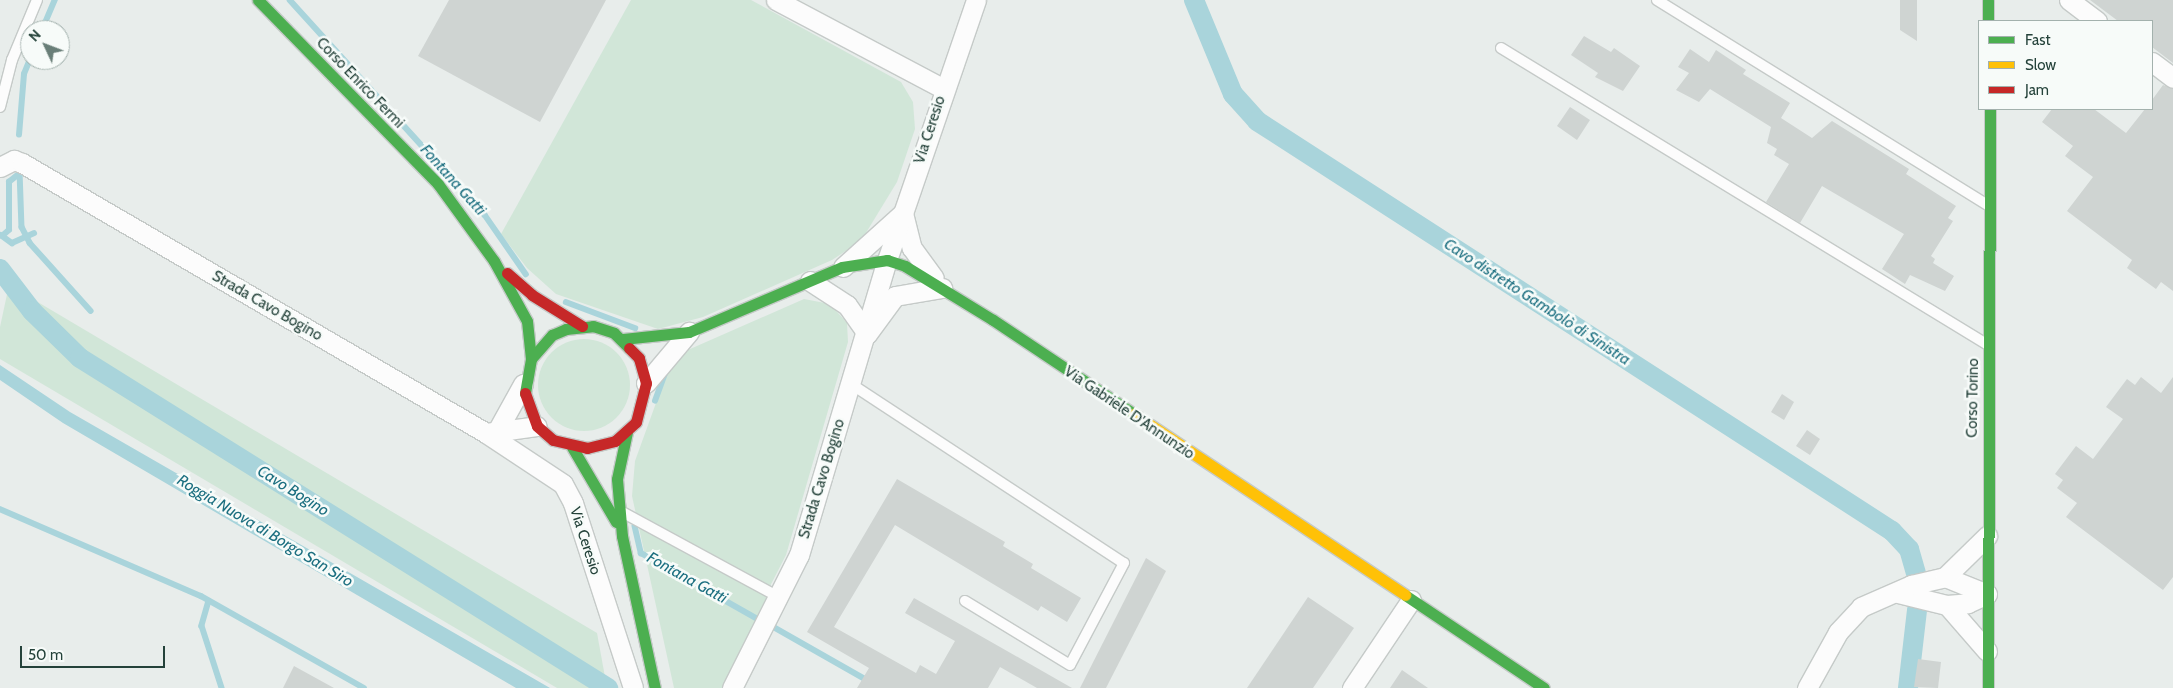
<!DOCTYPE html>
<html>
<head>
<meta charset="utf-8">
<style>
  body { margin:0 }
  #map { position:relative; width:2173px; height:688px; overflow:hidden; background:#e8edeb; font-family:Cabin,sans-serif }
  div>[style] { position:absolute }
  .green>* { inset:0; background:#d1e6d8 }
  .round { border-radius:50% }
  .water>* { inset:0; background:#a9d4db }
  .stream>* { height:5.5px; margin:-2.75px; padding:0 2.75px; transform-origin:2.75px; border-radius:2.75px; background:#a9d4db }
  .canal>* { height:20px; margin:-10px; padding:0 10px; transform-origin:10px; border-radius:10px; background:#a9d4db }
  .building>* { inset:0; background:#cfd4d2 }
  .roads { filter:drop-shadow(1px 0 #c5cac8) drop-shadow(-1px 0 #c5cac8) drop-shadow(0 1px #c5cac8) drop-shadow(0 -1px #c5cac8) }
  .lane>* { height:10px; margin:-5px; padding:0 5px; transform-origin:5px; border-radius:5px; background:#fcfcfc }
  .street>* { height:19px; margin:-9.5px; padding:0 9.5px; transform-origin:9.5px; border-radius:9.5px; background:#fcfcfc }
  .fast>* { height:11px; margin:-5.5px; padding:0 5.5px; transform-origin:5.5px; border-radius:5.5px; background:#4caf50 }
  .slow>* { height:11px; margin:-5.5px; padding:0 5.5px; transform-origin:5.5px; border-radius:5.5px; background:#ffc107 }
  .jam>* { height:11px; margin:-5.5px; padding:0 5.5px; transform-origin:5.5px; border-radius:5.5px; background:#c62828 }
  span { translate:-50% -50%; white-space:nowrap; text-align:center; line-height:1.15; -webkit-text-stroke:5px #f7fbf9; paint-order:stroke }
  .street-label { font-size:15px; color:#24423a }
  .water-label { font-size:16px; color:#1c6f80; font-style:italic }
  .legend { position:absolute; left:1978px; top:20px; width:175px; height:90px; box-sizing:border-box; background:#f7fbf9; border:1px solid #a3b1ad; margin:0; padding:6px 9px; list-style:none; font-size:15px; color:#24423a }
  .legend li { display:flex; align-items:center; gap:10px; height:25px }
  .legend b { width:25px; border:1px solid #a3b1ad }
  .north { position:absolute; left:20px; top:20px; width:50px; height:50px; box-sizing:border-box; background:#f7fbf9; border:1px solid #a3b1ad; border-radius:50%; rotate:313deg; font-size:14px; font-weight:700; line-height:20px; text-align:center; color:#24423a }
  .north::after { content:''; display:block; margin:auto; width:18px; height:22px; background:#697e78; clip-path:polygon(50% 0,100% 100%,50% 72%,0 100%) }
  .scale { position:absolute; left:20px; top:646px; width:145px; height:22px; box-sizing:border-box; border:2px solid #24423a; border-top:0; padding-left:6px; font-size:15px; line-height:18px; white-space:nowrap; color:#24423a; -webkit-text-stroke:4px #f7fbf9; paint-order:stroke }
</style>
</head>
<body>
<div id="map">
  <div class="green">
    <div style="clip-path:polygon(631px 0,751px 0,901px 82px,913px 102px,915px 129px,897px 182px,861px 241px,832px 260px,703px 317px,658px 329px,556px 294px,527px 268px,501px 234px)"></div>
    <div style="clip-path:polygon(9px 285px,597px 633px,607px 688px,557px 688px,0 359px,0 327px)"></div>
    <div style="clip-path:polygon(804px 299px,830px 304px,847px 323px,848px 342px,786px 555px,766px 594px,770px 603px,726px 688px,674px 688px,632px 496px,635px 461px,669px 367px,681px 353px)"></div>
    <div class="round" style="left:538px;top:339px;width:92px;height:92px"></div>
  </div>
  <div class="water">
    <div style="clip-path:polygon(0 365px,70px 412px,550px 688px,516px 688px,63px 423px,0 380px)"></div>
  </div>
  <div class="stream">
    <div style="left:290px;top:0;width:290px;rotate:47.8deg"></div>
    <div style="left:485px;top:215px;width:72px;rotate:55.2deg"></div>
    <div style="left:42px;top:30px;width:33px;rotate:-67deg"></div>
    <div style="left:19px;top:135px;width:61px;rotate:-85.3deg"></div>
    <div style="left:24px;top:74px;width:16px;rotate:-68deg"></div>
    <div style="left:20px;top:171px;width:56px;rotate:88deg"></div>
    <div style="left:22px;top:227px;width:18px;rotate:63deg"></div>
    <div style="left:30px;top:243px;width:91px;rotate:48.1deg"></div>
    <div style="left:1px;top:235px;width:14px;rotate:36deg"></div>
    <div style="left:12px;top:243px;width:24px;rotate:-24deg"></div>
    <div style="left:2px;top:236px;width:9px;rotate:-41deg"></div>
    <div style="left:9px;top:230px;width:48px;rotate:-90deg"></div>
    <div style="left:9px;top:182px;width:13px;rotate:-39deg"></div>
    <div style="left:566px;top:302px;width:74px;rotate:20.6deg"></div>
    <div style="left:655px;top:401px;width:30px;rotate:-70deg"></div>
    <div style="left:0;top:509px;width:219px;rotate:23.4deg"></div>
    <div style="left:201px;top:596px;width:187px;rotate:29.4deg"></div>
    <div style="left:635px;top:526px;width:28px;rotate:77deg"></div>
    <div style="left:641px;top:553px;width:132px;rotate:29.5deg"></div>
    <div style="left:209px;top:601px;width:26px;rotate:106deg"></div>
    <div style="left:202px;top:626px;width:65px;rotate:72.1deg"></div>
    <div style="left:770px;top:625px;width:128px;rotate:29.6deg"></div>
  </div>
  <div class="canal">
    <div style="left:1194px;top:0;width:102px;rotate:67.5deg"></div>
    <div style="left:1233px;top:94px;width:36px;rotate:48deg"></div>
    <div style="left:1257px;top:121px;width:756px;rotate:32.85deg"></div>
    <div style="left:1892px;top:531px;width:25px;rotate:47deg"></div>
    <div style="left:1909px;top:549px;width:25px;rotate:74deg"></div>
    <div style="left:0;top:269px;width:53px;rotate:52.7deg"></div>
    <div style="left:32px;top:311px;width:67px;rotate:44.4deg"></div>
    <div style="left:80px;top:358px;width:623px;rotate:32.01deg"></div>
    <div style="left:1908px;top:688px;width:79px;rotate:-83.4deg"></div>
  </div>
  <div class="building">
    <div style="clip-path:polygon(449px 0,606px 0,540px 122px,418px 56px)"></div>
    <div style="clip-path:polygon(1900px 0,1917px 0,1917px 41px,1900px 30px)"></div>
    <div style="clip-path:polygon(2090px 0,2173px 0,2173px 63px,2152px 47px,2152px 21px,2118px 21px)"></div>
    <div style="clip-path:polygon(1584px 36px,1611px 52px,1614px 48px,1640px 66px,1623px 91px,1595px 77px,1598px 73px,1571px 55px)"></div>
    <div style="clip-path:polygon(1690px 49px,1709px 62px,1716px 50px,1746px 70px,1743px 74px,1790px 103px,1781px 118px,1812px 138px,1832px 121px,1909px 169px,1906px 174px,1956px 206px,1948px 218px,1953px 221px,1931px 256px,1935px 259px,1933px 263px,1954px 276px,1945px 291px,1910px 275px,1905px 284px,1882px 269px,1904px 234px,1822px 186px,1800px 223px,1766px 202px,1789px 164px,1774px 155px,1777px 149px,1767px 143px,1771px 127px,1710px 89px,1699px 102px,1676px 90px,1689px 73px,1678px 67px)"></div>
    <div style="clip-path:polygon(2163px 85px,2173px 89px,2173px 291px,2161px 282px,2156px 289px,2127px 268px,2132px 260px,2067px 211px,2093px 177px,2065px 156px,2073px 146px,2042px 122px,2052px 109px,2094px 109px,2126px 133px,2145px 109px,2152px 109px,2152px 100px)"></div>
    <div style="clip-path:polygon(1570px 107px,1590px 120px,1577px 140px,1557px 126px)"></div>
    <div style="clip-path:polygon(2141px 377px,2161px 393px,2173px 377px,2173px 577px,2163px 590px,2066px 517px,2077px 503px,2057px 488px,2063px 480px,2055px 474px,2076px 446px,2093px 459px,2123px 419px,2106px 407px,2127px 379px,2135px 385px)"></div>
    <div style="clip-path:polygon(1782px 394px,1794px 402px,1784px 420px,1771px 412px)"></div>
    <div style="clip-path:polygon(1807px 430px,1820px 439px,1810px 455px,1796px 446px)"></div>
    <div style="clip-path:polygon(897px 479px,1005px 542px,1003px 546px,1033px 564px,1031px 568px,1081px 598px,1067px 622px,1041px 606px,1038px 611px,895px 525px,834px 627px,916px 673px,920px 665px,936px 674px,955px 641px,905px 613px,914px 598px,1072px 688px,1037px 688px,1000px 667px,988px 688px,857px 688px,869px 668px,807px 632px)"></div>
    <div style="clip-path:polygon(1146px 558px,1166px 571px,1106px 688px,1080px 688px)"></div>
    <div style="clip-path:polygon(1308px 597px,1354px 628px,1313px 688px,1247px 688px)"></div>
    <div style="clip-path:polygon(1918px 659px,1941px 662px,1938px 688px,1914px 687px)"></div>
    <div style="clip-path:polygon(294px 666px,334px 688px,283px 688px)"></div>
    <div style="clip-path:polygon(1402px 670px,1428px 688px,1390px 688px)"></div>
  </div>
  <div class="roads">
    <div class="lane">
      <div style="left:1657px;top:0;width:388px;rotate:31.8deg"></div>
      <div style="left:1501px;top:48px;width:570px;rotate:31.38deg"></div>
      <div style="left:0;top:107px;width:49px;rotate:-75.7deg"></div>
      <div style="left:12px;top:60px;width:65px;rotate:-67.4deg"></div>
      <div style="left:851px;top:384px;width:326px;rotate:33.3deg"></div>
      <div style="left:1124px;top:563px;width:115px;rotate:117.9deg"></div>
      <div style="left:1070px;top:665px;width:123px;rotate:-148.6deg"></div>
      <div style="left:622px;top:512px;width:176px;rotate:28.5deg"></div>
    </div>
    <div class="street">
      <div style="left:776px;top:0;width:190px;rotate:27.9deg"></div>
      <div style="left:2069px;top:0;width:35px;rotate:37deg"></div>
      <div style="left:2152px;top:62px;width:26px;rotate:37deg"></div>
      <div style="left:0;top:167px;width:16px;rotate:-27deg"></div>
      <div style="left:14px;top:160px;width:9px;rotate:21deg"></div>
      <div style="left:22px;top:163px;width:537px;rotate:30.19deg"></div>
      <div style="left:486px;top:433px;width:51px;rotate:-7.8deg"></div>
      <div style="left:843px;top:267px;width:81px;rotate:-42deg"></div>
      <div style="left:903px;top:213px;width:36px;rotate:76deg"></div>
      <div style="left:912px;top:248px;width:37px;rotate:54deg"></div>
      <div style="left:810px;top:281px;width:44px;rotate:33deg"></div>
      <div style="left:847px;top:305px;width:35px;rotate:55deg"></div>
      <div style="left:867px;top:334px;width:47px;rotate:-53.6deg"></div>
      <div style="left:895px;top:296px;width:48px;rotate:-9.7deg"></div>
      <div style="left:646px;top:383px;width:67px;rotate:-49.9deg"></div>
      <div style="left:497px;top:431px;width:54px;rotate:-61deg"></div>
      <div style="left:486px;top:433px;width:92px;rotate:33.5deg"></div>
      <div style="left:563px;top:484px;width:21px;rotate:62deg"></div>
      <div style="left:573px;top:503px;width:194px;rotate:72deg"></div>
      <div style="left:1945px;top:577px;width:45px;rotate:22deg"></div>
      <div style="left:1898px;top:593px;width:50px;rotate:13.8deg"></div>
      <div style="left:1947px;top:605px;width:61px;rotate:49deg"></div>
      <div style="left:1947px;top:605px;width:21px;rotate:-5deg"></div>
      <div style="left:1968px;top:603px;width:21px;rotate:-25deg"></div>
      <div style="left:732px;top:688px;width:149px;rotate:-63.3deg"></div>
      <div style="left:799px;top:555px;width:308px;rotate:-73.4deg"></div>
      <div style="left:887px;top:260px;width:275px;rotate:-71.1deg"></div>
      <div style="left:1352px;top:688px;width:106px;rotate:-56.2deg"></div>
      <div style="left:1807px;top:688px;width:64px;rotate:-61deg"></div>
      <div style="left:1838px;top:632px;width:34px;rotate:-47deg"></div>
      <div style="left:1861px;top:607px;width:55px;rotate:-23.7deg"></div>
      <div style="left:1911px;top:585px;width:35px;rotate:-13deg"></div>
      <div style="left:1945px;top:577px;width:59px;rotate:-44.3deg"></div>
    </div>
    <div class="fast">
      <div style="left:258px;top:0;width:257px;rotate:45.6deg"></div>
      <div style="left:438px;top:184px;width:95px;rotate:54deg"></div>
      <div style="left:494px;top:261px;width:68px;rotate:61.2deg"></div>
      <div style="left:527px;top:321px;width:38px;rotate:84deg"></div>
      <div style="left:531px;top:359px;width:35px;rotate:100deg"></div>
      <div style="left:1988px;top:0;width:21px;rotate:90deg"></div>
      <div style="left:623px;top:339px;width:66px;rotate:-6.1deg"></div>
      <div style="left:689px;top:332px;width:166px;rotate:-23deg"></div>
      <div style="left:842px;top:267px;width:46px;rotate:-8.8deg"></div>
      <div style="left:887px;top:260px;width:19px;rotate:18deg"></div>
      <div style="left:905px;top:266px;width:103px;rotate:31.5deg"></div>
      <div style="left:993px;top:320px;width:169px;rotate:33.7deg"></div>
      <div style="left:531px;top:359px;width:32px;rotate:-49deg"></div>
      <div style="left:552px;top:335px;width:15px;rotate:-23deg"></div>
      <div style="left:566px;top:329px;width:27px;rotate:-6deg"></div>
      <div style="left:593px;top:326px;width:22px;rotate:18deg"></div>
      <div style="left:614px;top:333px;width:21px;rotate:45deg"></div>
      <div style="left:627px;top:432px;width:48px;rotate:102deg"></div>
      <div style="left:617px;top:479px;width:57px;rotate:85deg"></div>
      <div style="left:622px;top:536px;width:156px;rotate:77.8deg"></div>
      <div style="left:572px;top:447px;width:87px;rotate:59.6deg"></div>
      <div style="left:1405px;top:595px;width:167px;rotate:33.8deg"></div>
      <div style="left:1988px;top:688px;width:579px;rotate:-89.8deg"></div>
    </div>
    <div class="slow">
      <div style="left:1134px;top:414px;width:326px;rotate:33.7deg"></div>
    </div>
    <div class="jam">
      <div style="left:507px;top:273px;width:33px;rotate:41deg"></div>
      <div style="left:532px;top:295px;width:59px;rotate:31.8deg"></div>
      <div style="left:525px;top:393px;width:35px;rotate:70deg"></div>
      <div style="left:537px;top:426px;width:21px;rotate:41deg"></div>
      <div style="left:553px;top:440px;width:35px;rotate:13deg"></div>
      <div style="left:587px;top:448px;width:29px;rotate:-14deg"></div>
      <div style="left:615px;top:441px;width:28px;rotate:-42deg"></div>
      <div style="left:636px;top:422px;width:40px;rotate:-75.6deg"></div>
      <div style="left:646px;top:383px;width:26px;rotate:-106deg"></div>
      <div style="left:639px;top:358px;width:14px;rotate:-135deg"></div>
    </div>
  </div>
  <div class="street-label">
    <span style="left:360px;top:83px;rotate:46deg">Corso Enrico Fermi</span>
    <span style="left:930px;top:130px;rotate:-72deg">Via Ceresio</span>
    <span style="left:267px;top:306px;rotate:30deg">Strada Cavo Bogino</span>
    <span style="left:1973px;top:398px;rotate:-89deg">Corso Torino</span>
    <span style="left:1129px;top:413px;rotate:34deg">Via Gabriele D'Annunzio</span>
    <span style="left:822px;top:479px;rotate:-73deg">Strada Cavo Bogino</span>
    <span style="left:585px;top:541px;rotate:72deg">Via Ceresio</span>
  </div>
  <div class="water-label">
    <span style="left:453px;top:180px;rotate:48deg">Fontana Gatti</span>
    <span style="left:1537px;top:302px;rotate:33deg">Cavo distretto Gambolò di Sinistra</span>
    <span style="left:293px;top:491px;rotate:32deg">Cavo Bogino</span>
    <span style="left:265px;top:531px;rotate:31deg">Roggia Nuova di Borgo San Siro</span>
    <span style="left:687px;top:578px;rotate:29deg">Fontana Gatti</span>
  </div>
  <ul class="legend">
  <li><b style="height:6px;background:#4caf50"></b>Fast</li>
  <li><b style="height:6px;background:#ffc107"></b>Slow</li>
  <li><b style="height:6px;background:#c62828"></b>Jam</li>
  </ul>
  <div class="north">N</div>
  <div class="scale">50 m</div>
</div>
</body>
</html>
